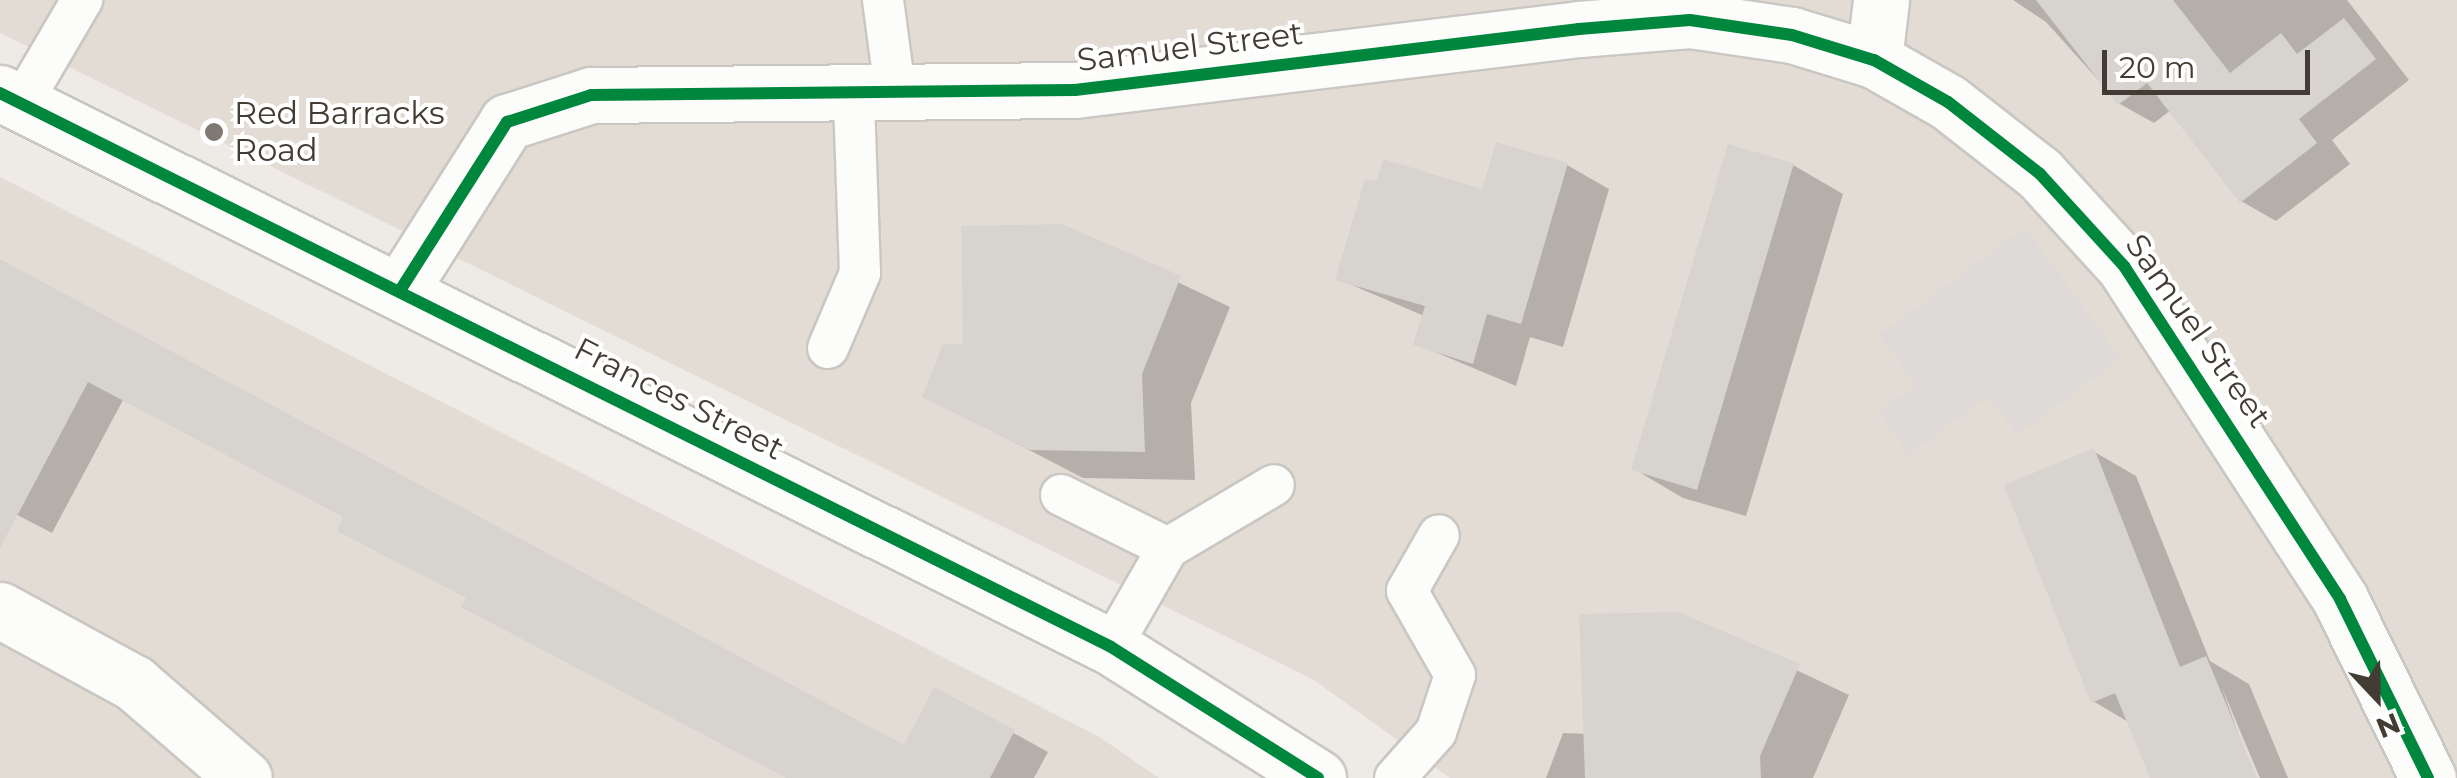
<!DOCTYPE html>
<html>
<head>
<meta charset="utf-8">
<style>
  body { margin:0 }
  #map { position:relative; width:2457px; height:778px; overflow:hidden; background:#eeebe7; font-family:Montserrat,sans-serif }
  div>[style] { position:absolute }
  .residential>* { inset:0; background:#e2dcd4 }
  .parking>* { inset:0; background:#dddad7 }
  .shadow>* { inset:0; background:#0003 }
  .building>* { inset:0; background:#d7d4d0 }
  .roads { filter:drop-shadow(2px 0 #cac7c3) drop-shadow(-2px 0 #cac7c3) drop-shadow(0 2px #cac7c3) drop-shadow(0 -2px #cac7c3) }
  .service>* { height:40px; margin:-20px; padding:0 20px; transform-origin:20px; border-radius:20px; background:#fcfcfb }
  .minor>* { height:55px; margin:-27.5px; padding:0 27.5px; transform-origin:27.5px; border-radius:27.5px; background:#fcfcfb }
  .tertiary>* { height:55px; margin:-27.5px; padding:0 27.5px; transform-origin:27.5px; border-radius:27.5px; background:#fcfcfb }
  .cycleway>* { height:12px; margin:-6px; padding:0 6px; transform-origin:6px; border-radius:6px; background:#00873e }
  .dots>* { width:28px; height:28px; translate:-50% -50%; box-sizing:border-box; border:5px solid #fff; border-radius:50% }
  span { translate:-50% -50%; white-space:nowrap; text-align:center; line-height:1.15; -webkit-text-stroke:8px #fff; paint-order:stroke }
  .street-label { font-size:32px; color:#433c34 }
  .poi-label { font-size:32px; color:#433c34 }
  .left { translate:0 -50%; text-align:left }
  .north { position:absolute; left:2327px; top:648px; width:100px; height:100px; -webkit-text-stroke:8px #fff; paint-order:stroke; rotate:158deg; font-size:28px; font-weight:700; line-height:40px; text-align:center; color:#433c34 }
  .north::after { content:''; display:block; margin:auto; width:35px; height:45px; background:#433c34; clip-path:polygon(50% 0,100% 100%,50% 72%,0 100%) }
  .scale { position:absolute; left:2102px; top:50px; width:208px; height:45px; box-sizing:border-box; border:5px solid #433c34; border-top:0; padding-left:12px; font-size:30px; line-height:35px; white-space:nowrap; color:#433c34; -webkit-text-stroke:8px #fff; paint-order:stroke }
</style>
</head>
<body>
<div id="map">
  <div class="residential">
    <div style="clip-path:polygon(0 0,2457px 0,2457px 778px,1450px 778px,1314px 680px,0 33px)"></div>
    <div style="clip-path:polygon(0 177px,1098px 736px,1159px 778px,0 778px)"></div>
  </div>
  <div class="parking">
    <div style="clip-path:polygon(2025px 227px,2121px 358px,2017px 435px,1988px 397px,1909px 455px,1878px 412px,1915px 385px,1879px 335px)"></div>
  </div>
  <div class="shadow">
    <div style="clip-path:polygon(2013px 0,2347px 0,2409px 80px,2332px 140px,2350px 164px,2276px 221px,2241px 201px,2171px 110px,2154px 123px,2120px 104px,2046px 22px)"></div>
    <div style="clip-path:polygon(1730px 147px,1793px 165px,1843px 194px,1746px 516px,1683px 498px,1634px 469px)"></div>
    <div style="clip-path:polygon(1567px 165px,1609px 189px,1563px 347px,1530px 337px,1516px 386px,1416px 344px,1424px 316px,1338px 279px,1484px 192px)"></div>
    <div style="clip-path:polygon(1062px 227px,1230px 307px,1191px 403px,1195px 480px,1083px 478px,925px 396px)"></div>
    <div style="clip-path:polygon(0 262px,905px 749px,936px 690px,1048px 752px,1034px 778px,788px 778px,468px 598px,346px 517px,123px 400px,52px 533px,0 506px)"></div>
    <div style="clip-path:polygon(2093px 451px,2136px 476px,2210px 661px,2249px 684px,2288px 778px,2260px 778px,2222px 688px,2254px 778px,2153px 778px,2130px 723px,2093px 701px)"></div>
    <div style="clip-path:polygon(1678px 614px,1849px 695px,1813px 778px,1546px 778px,1563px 733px,1586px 734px)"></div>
  </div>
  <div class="building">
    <div style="clip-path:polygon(2036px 0,2173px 0,2230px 73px,2281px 33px,2297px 54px,2344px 18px,2376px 59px,2299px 119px,2317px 143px,2240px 203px,2147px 83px,2118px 105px)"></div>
    <div style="clip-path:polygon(1496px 142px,1568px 163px,1521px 324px,1487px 314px,1473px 364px,1413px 345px,1425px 306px,1335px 280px,1365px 179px,1377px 181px,1383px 159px,1482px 189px)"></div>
    <div style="clip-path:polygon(1728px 144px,1794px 163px,1697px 490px,1631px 470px)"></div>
    <div style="clip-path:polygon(1062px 224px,1181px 276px,1142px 374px,1145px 452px,1030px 450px,922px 397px,943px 344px,963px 344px,961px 226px)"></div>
    <div style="clip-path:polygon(0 259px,904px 745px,934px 687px,1015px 730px,990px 778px,786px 778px,461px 607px,466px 598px,337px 531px,343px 517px,88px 382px,0 548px)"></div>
    <div style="clip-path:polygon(2094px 448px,2180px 667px,2206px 656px,2257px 778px,2150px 778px,2115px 693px,2091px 703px,2004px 485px)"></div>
    <div style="clip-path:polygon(1678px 612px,1800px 664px,1760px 756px,1761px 778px,1585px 778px,1579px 614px)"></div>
  </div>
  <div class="roads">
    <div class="service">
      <div style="left:883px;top:0;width:98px;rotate:82.4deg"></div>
      <div style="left:21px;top:104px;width:121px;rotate:-59.6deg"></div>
      <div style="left:828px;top:348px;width:82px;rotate:-66.9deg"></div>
      <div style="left:860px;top:273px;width:176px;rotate:-92deg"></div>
      <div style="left:1061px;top:495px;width:119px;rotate:26.4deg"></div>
      <div style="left:1111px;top:647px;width:114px;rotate:-60.1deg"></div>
      <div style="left:1168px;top:548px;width:123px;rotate:-30.7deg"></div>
      <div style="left:1395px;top:778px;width:62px;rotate:-48.3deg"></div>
      <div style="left:1436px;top:732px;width:60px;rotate:-71.6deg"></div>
      <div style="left:1455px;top:675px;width:97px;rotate:-119.7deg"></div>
      <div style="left:1407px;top:591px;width:64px;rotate:-60.3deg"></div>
    </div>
    <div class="minor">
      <div style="left:1874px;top:60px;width:60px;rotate:-83.3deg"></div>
      <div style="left:401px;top:289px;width:198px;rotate:-57.6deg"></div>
      <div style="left:507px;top:122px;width:88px;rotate:-17.8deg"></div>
      <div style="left:591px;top:95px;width:484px;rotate:-0.6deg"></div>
      <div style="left:1075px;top:90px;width:508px;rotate:-6.9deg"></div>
      <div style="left:1579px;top:29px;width:111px;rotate:-4.6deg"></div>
      <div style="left:1690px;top:20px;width:103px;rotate:8.4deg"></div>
      <div style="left:1792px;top:35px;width:86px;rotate:17deg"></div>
      <div style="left:1874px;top:60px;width:85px;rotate:29.6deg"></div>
      <div style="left:1948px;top:102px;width:117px;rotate:38deg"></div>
      <div style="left:2040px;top:174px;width:125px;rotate:47.6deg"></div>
      <div style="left:2124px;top:266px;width:397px;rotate:57deg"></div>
      <div style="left:2340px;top:599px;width:199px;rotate:63.8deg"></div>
      <div style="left:0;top:610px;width:153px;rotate:28.6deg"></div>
      <div style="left:134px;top:683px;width:145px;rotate:40.8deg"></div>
    </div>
    <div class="tertiary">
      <div style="left:0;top:93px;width:1241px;rotate:26.5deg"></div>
      <div style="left:1111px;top:647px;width:245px;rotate:32.3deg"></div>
    </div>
  </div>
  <div class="cycleway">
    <div style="left:0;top:93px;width:1241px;rotate:26.5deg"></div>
    <div style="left:1111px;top:647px;width:245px;rotate:32.3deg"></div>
    <div style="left:401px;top:289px;width:198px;rotate:-57.6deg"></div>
    <div style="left:507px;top:122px;width:88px;rotate:-17.8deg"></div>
    <div style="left:591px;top:95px;width:484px;rotate:-0.6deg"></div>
    <div style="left:1075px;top:90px;width:508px;rotate:-6.9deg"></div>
    <div style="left:1579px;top:29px;width:111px;rotate:-4.6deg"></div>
    <div style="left:1690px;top:20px;width:103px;rotate:8.4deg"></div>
    <div style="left:1792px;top:35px;width:86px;rotate:17deg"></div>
    <div style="left:1874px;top:60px;width:85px;rotate:29.6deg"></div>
    <div style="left:1948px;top:102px;width:117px;rotate:38deg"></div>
    <div style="left:2040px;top:174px;width:125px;rotate:47.6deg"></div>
    <div style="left:2124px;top:266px;width:397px;rotate:57deg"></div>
    <div style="left:2340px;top:599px;width:199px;rotate:63.8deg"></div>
  </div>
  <div class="dots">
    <div style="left:214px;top:132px;background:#7f7973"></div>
  </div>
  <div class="street-label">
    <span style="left:1190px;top:47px;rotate:-7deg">Samuel Street</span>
    <span style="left:2198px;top:331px;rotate:55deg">Samuel Street</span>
    <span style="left:679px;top:399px;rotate:27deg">Frances Street</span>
  </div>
  <div class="poi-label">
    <span class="left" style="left:234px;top:132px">Red Barracks<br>Road</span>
  </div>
  <div class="north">N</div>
  <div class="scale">20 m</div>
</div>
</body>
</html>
